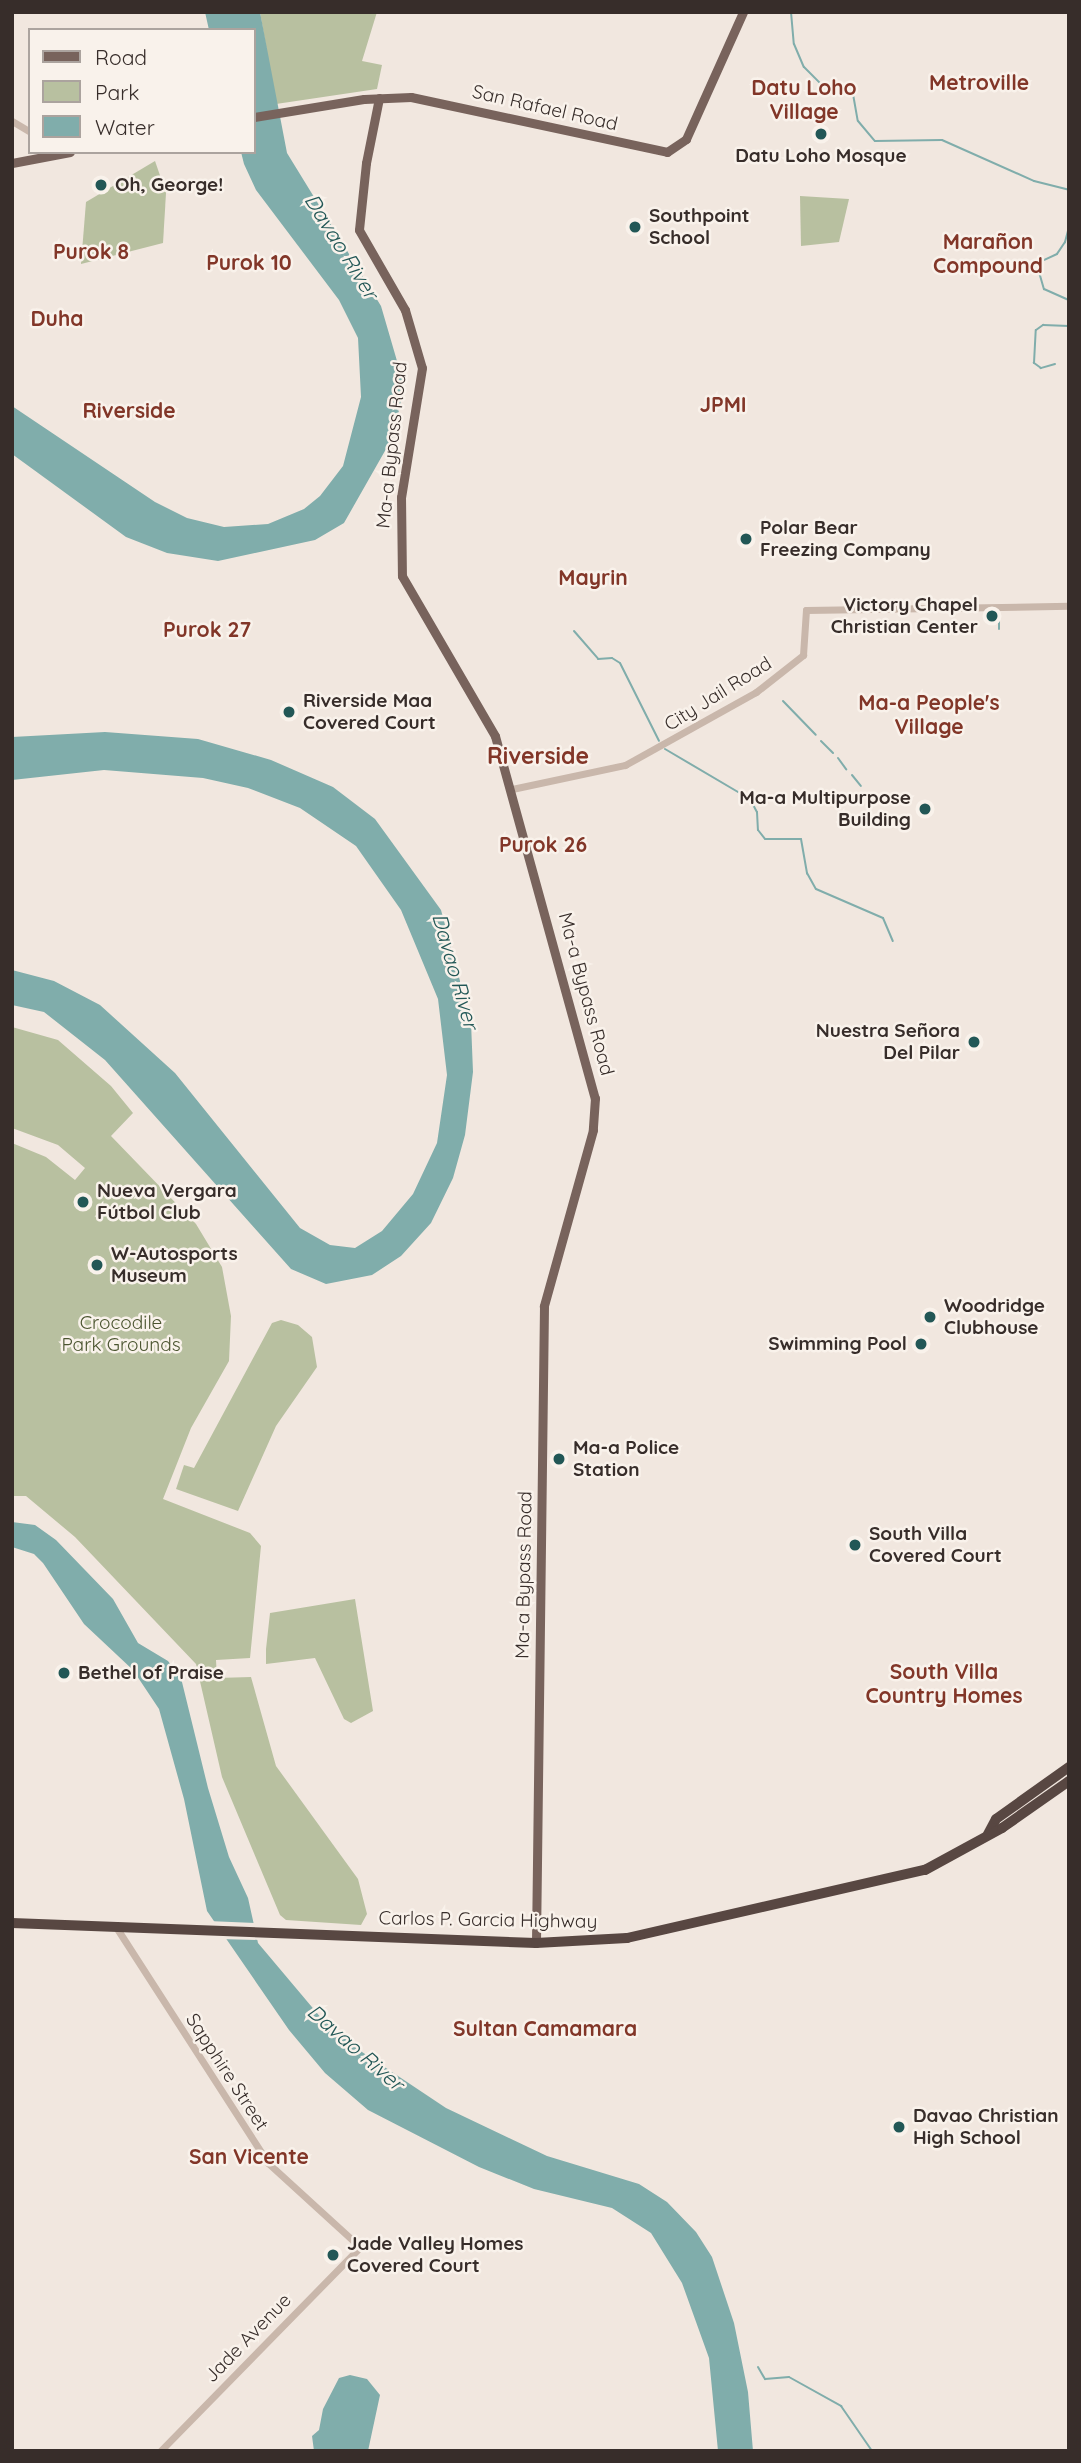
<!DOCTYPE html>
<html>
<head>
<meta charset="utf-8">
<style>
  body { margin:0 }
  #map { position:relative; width:1081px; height:2463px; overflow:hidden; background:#f1e7df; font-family:Quicksand,sans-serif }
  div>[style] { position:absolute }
  .green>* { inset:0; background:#b8c0a0 }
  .water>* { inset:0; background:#80adab }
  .pier>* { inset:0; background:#f1e7df }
  .stream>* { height:2px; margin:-1px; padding:0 1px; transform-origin:1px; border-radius:1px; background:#80adab }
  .minor>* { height:7px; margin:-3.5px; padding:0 3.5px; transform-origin:3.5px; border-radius:3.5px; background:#c9b7ab }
  .major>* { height:9px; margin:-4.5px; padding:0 4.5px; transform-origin:4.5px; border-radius:4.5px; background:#78635c }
  .highway>* { height:10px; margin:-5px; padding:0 5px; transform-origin:5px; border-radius:5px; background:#584742 }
  .dots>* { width:19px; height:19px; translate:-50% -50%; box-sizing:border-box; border:4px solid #f9f2eb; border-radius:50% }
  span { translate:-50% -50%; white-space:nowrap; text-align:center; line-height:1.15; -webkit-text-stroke:5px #f9f2eb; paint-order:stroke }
  .street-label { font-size:19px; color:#372d2a }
  .poi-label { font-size:19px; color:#372d2a; font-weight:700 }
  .left { translate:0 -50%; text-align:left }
  .right { translate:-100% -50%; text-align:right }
  .park-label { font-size:19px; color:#4a542f }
  .neighbourhood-label { font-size:21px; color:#823628; font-weight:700 }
  .water-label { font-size:21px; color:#225756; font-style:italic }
  .quarter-label { font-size:23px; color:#823628; font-weight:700 }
  .frame { position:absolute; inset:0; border:14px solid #372d2a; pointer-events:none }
  .legend { position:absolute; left:28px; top:28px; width:228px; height:126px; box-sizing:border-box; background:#f9f2eb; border:2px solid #aba39e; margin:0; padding:9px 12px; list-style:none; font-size:21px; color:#372d2a }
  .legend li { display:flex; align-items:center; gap:14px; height:35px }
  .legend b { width:35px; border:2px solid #aba39e }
</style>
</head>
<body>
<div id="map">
  <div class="green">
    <div style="clip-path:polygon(260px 12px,377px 12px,362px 61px,382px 65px,377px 89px,276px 104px)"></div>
    <div style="clip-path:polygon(155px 161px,166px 193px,163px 243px,81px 264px,86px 202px)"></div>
    <div style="clip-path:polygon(800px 196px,849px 199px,839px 242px,801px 246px)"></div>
    <div style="clip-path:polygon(12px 1027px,58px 1040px,111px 1086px,133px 1113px,111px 1136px,196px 1224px,222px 1267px,231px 1316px,229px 1361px,191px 1428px,163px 1499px,250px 1533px,261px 1546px,250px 1658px,216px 1660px,217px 1678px,251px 1677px,276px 1766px,358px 1879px,367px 1914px,361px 1925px,286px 1920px,280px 1915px,222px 1777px,196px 1664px,75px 1537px,26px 1496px,12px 1496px,12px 1143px,46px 1157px,75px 1180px,85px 1168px,58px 1145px,12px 1128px)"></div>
    <div style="clip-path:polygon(281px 1320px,298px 1325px,312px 1337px,317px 1367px,276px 1426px,238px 1511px,176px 1489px,184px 1465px,194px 1468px,272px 1323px)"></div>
    <div style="clip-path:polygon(355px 1599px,373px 1711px,351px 1723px,344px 1719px,315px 1658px,266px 1664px,266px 1649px,270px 1613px)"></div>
  </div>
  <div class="water">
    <div style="clip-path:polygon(205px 12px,260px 12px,287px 153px,381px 306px,404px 385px,394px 435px,344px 523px,315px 540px,218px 561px,167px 553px,126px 537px,12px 454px,12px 406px,155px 502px,187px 518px,224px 527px,268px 524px,304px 509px,320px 496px,343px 466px,361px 397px,358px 338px,339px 300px,256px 190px,244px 164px,241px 152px,254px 152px,254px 30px,209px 30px)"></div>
    <div style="clip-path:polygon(105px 732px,198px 739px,271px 760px,333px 787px,375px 819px,441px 910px,471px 1022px,473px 1072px,465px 1135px,453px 1178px,431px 1223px,401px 1256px,372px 1275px,326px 1284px,291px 1269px,105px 1060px,44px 1012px,12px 1005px,12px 970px,54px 981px,100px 1005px,175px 1073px,300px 1228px,330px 1245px,355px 1248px,382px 1231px,413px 1194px,437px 1143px,447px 1075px,438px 999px,401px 910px,356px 846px,300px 808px,248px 788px,203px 778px,104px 770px,12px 780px,12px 737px)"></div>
    <div style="clip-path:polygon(12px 1522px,35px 1525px,56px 1540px,113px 1599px,138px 1643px,168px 1661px,181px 1678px,208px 1788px,229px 1857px,248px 1898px,258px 1943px,322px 2019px,362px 2052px,446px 2108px,547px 2156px,639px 2184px,667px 2202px,696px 2232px,712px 2257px,734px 2323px,748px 2392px,753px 2451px,718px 2451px,709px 2358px,682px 2283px,651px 2233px,612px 2208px,534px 2189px,479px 2167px,368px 2110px,325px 2073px,289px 2030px,207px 1911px,184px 1799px,159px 1709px,133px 1670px,84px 1624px,43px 1563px,34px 1554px,12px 1547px)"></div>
    <div style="clip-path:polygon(350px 2375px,367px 2379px,380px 2395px,368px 2451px,314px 2451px,312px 2436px,319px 2430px,323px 2409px,339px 2378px)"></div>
  </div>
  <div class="pier">
    <div style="clip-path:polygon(208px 1921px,255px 1923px,261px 1940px,219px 1939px)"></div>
  </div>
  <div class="stream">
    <div style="left:791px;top:12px;width:32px;rotate:85deg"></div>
    <div style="left:794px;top:44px;width:25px;rotate:67deg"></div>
    <div style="left:804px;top:67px;width:27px;rotate:45deg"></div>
    <div style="left:823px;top:86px;width:31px;rotate:15deg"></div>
    <div style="left:853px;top:94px;width:27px;rotate:80deg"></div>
    <div style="left:858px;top:121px;width:26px;rotate:50deg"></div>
    <div style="left:875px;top:141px;width:67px;rotate:-0.9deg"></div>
    <div style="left:942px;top:140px;width:101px;rotate:24deg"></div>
    <div style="left:1034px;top:181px;width:36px;rotate:14deg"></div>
    <div style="left:1069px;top:227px;width:16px;rotate:105deg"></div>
    <div style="left:1065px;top:242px;width:14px;rotate:124deg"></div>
    <div style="left:1057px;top:254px;width:17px;rotate:155deg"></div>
    <div style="left:1042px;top:261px;width:11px;rotate:105deg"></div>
    <div style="left:1039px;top:272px;width:18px;rotate:74deg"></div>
    <div style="left:1044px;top:289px;width:27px;rotate:24deg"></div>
    <div style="left:1055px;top:364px;width:15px;rotate:164deg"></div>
    <div style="left:1041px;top:368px;width:9px;rotate:-144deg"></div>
    <div style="left:1034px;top:363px;width:33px;rotate:-87deg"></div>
    <div style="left:1036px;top:330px;width:9px;rotate:-36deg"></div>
    <div style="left:1043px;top:325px;width:26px;rotate:2deg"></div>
    <div style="left:999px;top:610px;width:19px;rotate:90deg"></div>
    <div style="left:574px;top:631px;width:37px;rotate:49deg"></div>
    <div style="left:598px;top:659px;width:14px;rotate:-4deg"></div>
    <div style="left:612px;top:658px;width:9px;rotate:32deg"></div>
    <div style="left:620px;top:663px;width:87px;rotate:63.4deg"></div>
    <div style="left:783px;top:701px;width:47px;rotate:45.9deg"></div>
    <div style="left:821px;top:741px;width:17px;rotate:45deg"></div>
    <div style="left:665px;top:749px;width:99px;rotate:30.5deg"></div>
    <div style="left:750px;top:799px;width:15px;rotate:62deg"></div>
    <div style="left:757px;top:812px;width:18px;rotate:87deg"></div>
    <div style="left:758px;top:830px;width:11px;rotate:52deg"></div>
    <div style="left:765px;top:839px;width:36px"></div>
    <div style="left:801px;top:839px;width:35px;rotate:80deg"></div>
    <div style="left:807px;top:873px;width:18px;rotate:61deg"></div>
    <div style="left:816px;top:889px;width:73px;rotate:23.4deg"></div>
    <div style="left:883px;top:918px;width:25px;rotate:67deg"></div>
    <div style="left:838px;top:758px;width:14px;rotate:54deg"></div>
    <div style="left:852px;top:775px;width:14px;rotate:51deg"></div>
    <div style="left:868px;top:793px;width:4px;rotate:45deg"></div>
    <div style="left:758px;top:2367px;width:14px;rotate:60deg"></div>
    <div style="left:765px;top:2379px;width:24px;rotate:-5deg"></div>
    <div style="left:789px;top:2377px;width:60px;rotate:29.1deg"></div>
    <div style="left:841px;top:2406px;width:55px;rotate:55.4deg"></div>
  </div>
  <div class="minor">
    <div style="left:12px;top:121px;width:21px;rotate:31deg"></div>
    <div style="left:512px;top:789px;width:116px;rotate:-12deg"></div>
    <div style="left:625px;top:765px;width:150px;rotate:-29.1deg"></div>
    <div style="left:756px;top:692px;width:60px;rotate:-38.2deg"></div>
    <div style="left:803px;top:655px;width:45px;rotate:-86.2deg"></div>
    <div style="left:806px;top:610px;width:263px;rotate:-0.9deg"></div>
    <div style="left:116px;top:1927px;width:281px;rotate:57.2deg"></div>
    <div style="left:268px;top:2163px;width:125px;rotate:42.4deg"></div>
    <div style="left:360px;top:2247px;width:286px;rotate:134.4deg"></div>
  </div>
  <div class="major">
    <div style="left:379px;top:98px;width:66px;rotate:101.3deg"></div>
    <div style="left:366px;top:163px;width:67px;rotate:96deg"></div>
    <div style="left:359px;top:230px;width:92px;rotate:60.1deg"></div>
    <div style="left:405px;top:310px;width:60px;rotate:73.7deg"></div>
    <div style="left:422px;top:368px;width:131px;rotate:99.2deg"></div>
    <div style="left:401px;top:497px;width:79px;rotate:89.3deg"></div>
    <div style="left:402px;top:576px;width:185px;rotate:59.8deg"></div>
    <div style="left:495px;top:736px;width:376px;rotate:74.6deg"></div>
    <div style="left:595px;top:1098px;width:32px;rotate:94deg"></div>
    <div style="left:593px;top:1130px;width:183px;rotate:105.6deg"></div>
    <div style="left:544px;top:1306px;width:637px;rotate:90.72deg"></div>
    <div style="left:254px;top:117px;width:111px;rotate:-9.3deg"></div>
    <div style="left:364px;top:99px;width:47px;rotate:-2.4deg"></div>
    <div style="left:411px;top:97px;width:262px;rotate:12.1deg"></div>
    <div style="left:667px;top:152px;width:23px;rotate:-34deg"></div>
    <div style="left:686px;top:139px;width:139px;rotate:-65.8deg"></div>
    <div style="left:12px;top:163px;width:59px;rotate:-10.7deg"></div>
  </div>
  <div class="highway">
    <div style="left:988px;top:1834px;width:17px;rotate:-62deg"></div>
    <div style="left:996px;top:1819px;width:90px;rotate:-35.5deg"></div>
    <div style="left:12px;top:1923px;width:524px;rotate:2.19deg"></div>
    <div style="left:536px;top:1943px;width:91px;rotate:-3.1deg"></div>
    <div style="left:627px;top:1938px;width:306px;rotate:-12.9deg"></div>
    <div style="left:925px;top:1870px;width:88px;rotate:-28.6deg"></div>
    <div style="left:1002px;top:1828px;width:82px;rotate:-35deg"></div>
  </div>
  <div class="dots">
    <div style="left:821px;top:134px;background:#225756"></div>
    <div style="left:101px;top:185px;background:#225756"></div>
    <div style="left:635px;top:227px;background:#225756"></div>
    <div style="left:746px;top:539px;background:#225756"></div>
    <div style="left:992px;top:616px;background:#225756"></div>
    <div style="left:289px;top:712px;background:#225756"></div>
    <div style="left:925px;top:809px;background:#225756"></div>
    <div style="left:974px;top:1042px;background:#225756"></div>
    <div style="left:83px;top:1202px;background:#225756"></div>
    <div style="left:97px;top:1265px;background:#225756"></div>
    <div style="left:930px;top:1317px;background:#225756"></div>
    <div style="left:921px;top:1344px;background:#225756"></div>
    <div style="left:559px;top:1459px;background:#225756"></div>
    <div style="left:855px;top:1545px;background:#225756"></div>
    <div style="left:64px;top:1673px;background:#225756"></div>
    <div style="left:899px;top:2127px;background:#225756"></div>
    <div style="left:333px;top:2255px;background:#225756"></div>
  </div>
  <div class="street-label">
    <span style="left:545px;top:108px;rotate:13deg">San Rafael Road</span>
    <span style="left:392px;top:445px;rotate:-84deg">Ma-a Bypass Road</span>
    <span style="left:718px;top:694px;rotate:-32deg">City Jail Road</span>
    <span style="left:586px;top:994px;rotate:75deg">Ma-a Bypass Road</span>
    <span style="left:524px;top:1575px;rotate:-89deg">Ma-a Bypass Road</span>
    <span style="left:488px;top:1920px;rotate:1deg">Carlos P. Garcia Highway</span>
    <span style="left:227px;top:2072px;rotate:57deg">Sapphire Street</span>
    <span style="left:248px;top:2338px;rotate:-46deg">Jade Avenue</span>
  </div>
  <div class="poi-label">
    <span style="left:821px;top:156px">Datu Loho Mosque</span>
    <span class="left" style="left:115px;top:185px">Oh, George!</span>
    <span class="left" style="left:649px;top:227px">Southpoint<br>School</span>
    <span class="left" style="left:760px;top:539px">Polar Bear<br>Freezing Company</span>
    <span class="right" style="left:978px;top:616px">Victory Chapel<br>Christian Center</span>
    <span class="left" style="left:303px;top:712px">Riverside Maa<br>Covered Court</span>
    <span class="right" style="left:911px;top:809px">Ma-a Multipurpose<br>Building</span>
    <span class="right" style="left:960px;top:1042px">Nuestra Señora<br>Del Pilar</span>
    <span class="left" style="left:97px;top:1202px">Nueva Vergara<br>Fútbol Club</span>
    <span class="left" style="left:111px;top:1265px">W-Autosports<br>Museum</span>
    <span class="left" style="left:944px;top:1317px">Woodridge<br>Clubhouse</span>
    <span class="right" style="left:907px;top:1344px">Swimming Pool</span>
    <span class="left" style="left:573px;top:1459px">Ma-a Police<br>Station</span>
    <span class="left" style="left:869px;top:1545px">South Villa<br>Covered Court</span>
    <span class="left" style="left:78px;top:1673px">Bethel of Praise</span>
    <span class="left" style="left:913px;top:2127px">Davao Christian<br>High School</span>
    <span class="left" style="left:347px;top:2255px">Jade Valley Homes<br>Covered Court</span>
  </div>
  <div class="park-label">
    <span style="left:121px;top:1334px">Crocodile<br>Park Grounds</span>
  </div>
  <div class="neighbourhood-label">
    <span style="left:979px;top:82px">Metroville</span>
    <span style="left:804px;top:99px">Datu Loho<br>Village</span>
    <span style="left:988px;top:253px">Marañon<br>Compound</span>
    <span style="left:91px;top:251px">Purok 8</span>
    <span style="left:249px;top:262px">Purok 10</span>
    <span style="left:57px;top:318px">Duha</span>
    <span style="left:723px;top:404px">JPMI</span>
    <span style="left:129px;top:410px">Riverside</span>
    <span style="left:593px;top:577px">Mayrin</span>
    <span style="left:207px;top:629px">Purok 27</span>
    <span style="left:929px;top:714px">Ma-a People's<br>Village</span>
    <span style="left:543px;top:844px">Purok 26</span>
    <span style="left:944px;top:1683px">South Villa<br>Country Homes</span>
    <span style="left:545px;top:2028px">Sultan Camamara</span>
    <span style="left:249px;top:2156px">San Vicente</span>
  </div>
  <div class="water-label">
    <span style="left:342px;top:246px;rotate:58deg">Davao River</span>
    <span style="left:456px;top:971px;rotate:74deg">Davao River</span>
    <span style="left:356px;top:2047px;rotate:41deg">Davao River</span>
  </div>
  <div class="quarter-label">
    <span style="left:538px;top:756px">Riverside</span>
  </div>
  <div class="frame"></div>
  <ul class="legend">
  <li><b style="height:9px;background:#78635c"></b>Road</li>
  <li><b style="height:19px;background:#b8c0a0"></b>Park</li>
  <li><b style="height:19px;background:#80adab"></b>Water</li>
  </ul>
</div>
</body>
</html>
